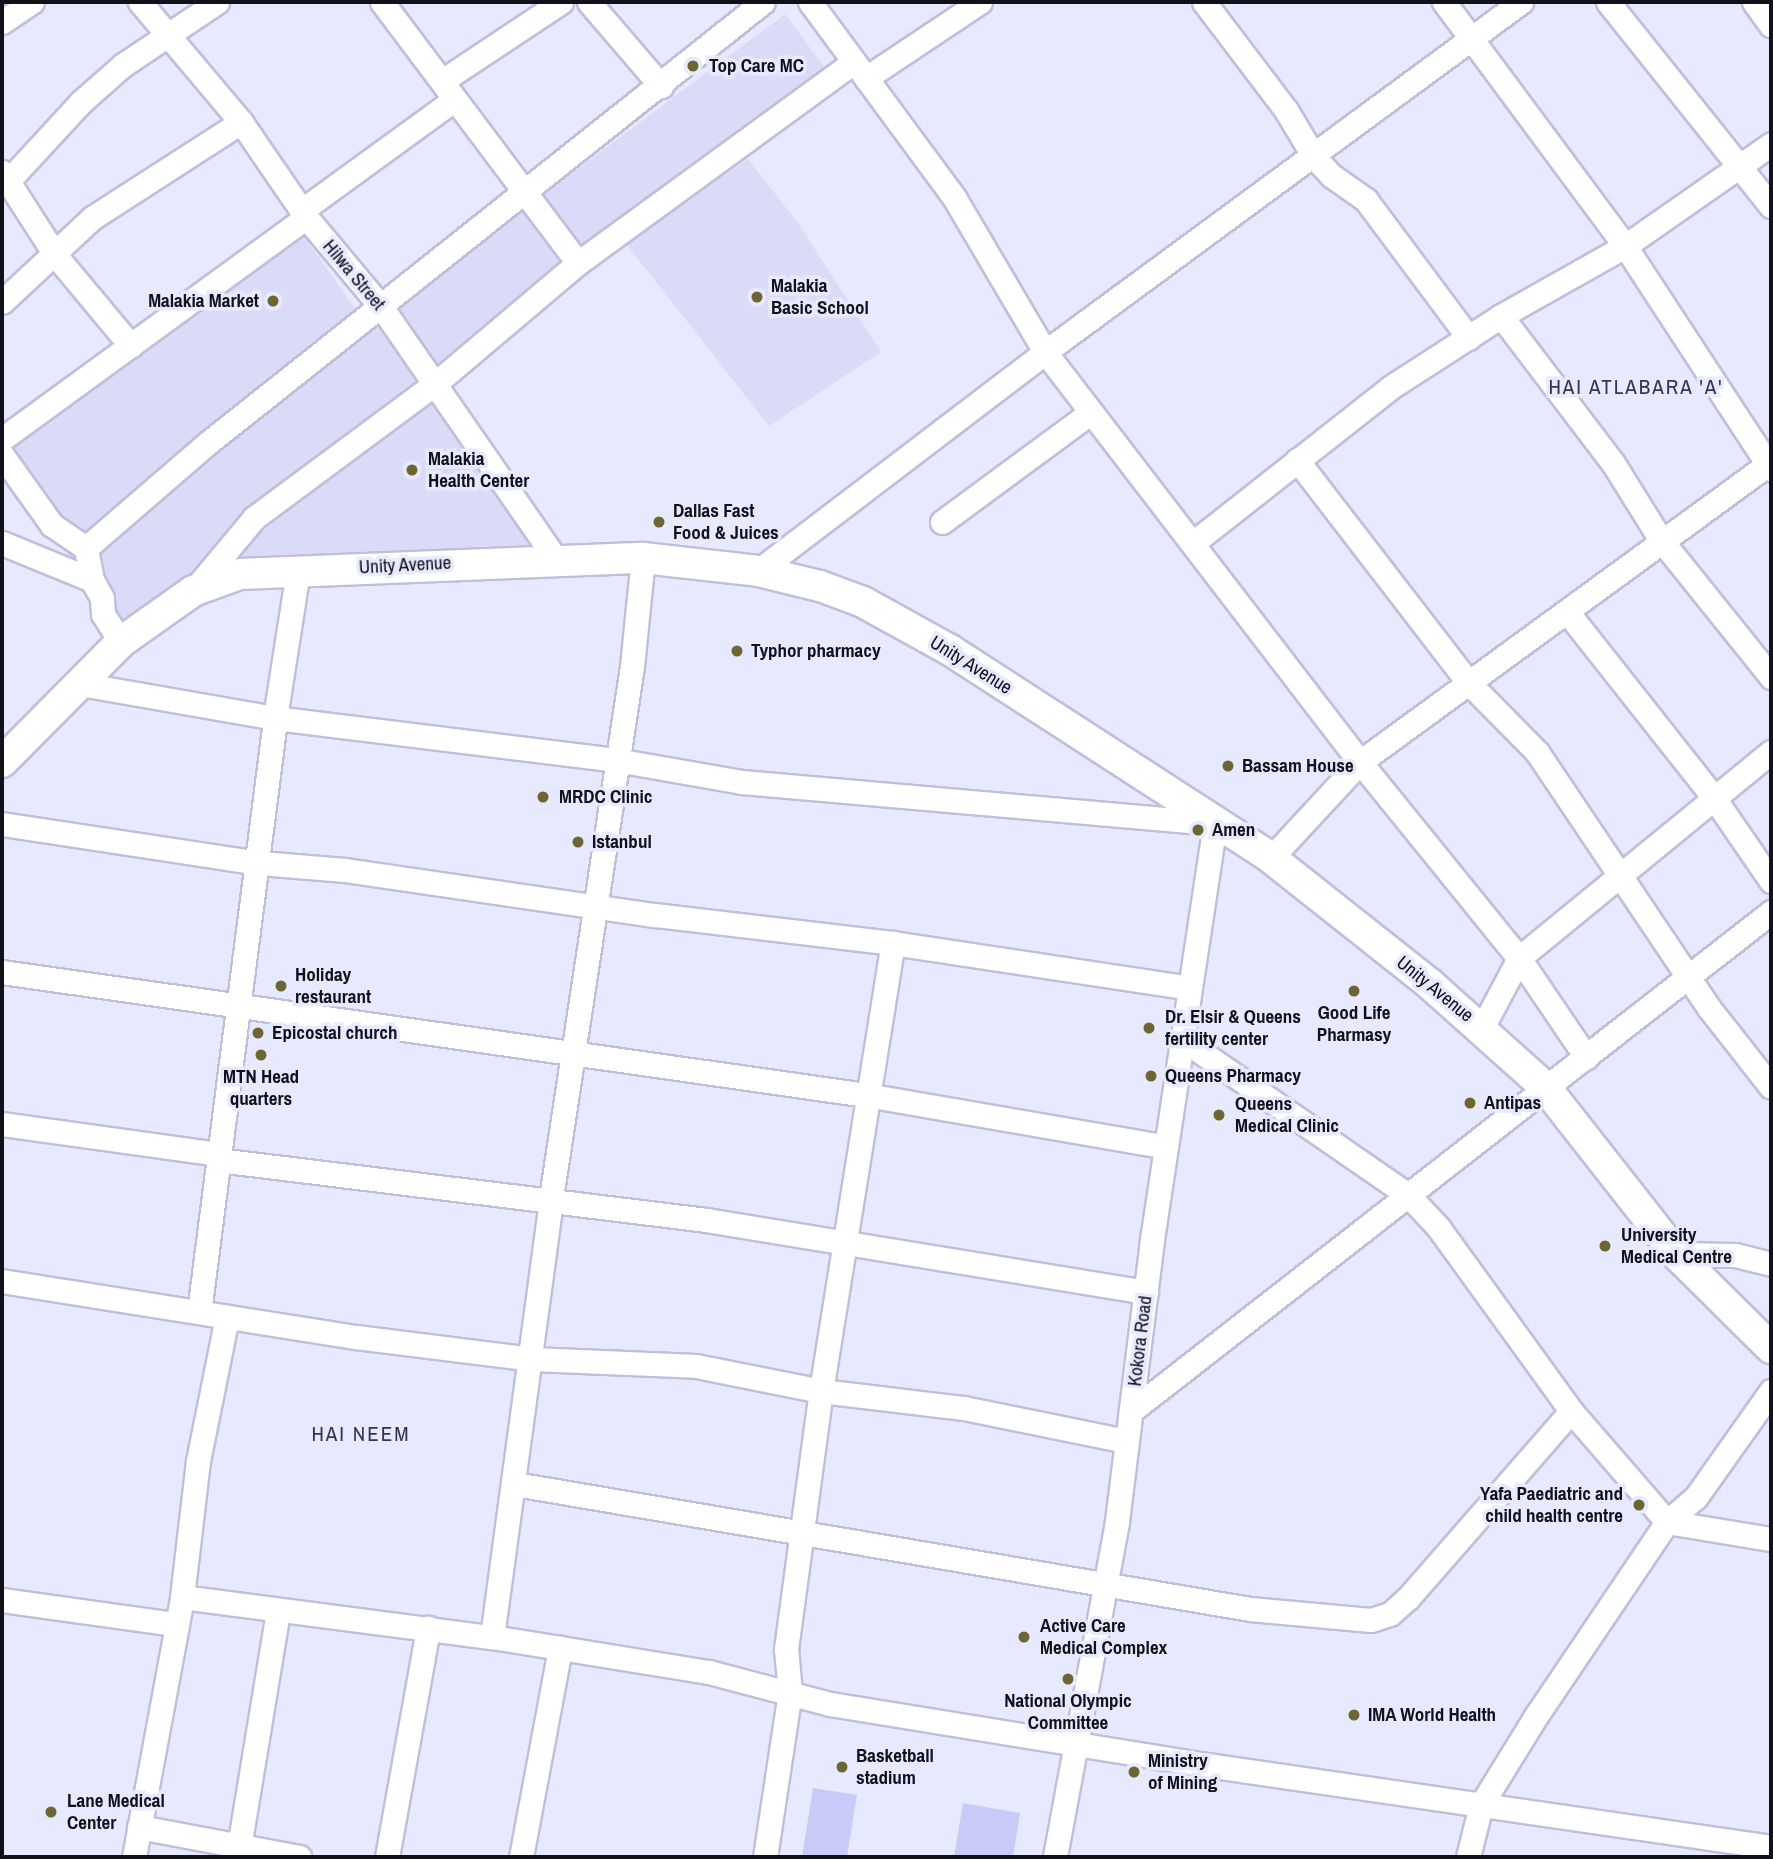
<!DOCTYPE html>
<html>
<head>
<meta charset="utf-8">
<style>
  body { margin:0 }
  #map { position:relative; width:1773px; height:1859px; overflow:hidden; background:#e7e9ff; font-family:"Archivo Narrow",sans-serif }
  div>[style] { position:absolute }
  .built>* { inset:0; background:#dadcf7 }
  .green>* { inset:0; background:#c8cbf8 }
  .roads { filter:drop-shadow(2px 0 #bec0db) drop-shadow(-2px 0 #bec0db) drop-shadow(0 2px #bec0db) drop-shadow(0 -2px #bec0db) }
  .minor>* { height:23px; margin:-11.5px; padding:0 11.5px; transform-origin:11.5px; border-radius:11.5px; background:#fff }
  .major>* { height:30px; margin:-15px; padding:0 15px; transform-origin:15px; border-radius:15px; background:#fff }
  .dots>* { width:19px; height:19px; translate:-50% -50%; box-sizing:border-box; border:4px solid #e7e9ff; border-radius:50% }
  span { translate:-50% -50%; white-space:nowrap; text-align:center; line-height:1.15; -webkit-text-stroke:7px #e7e9ff; paint-order:stroke }
  .poi-label { font-size:19px; color:#10111a; font-weight:700 }
  .left { translate:0 -50%; text-align:left }
  .right { translate:-100% -50%; text-align:right }
  .street-label { font-size:19px; color:#10111a }
  .neighbourhood-label { font-size:21px; color:#35364b; letter-spacing:2px }
  .frame { position:absolute; inset:0; border:4px solid #10111a; pointer-events:none }
</style>
</head>
<body>
<div id="map">
  <div class="built">
    <div style="clip-path:polygon(785px 14px,830px 75px,120px 637px,2px 451px,300px 230px,367px 326px)"></div>
    <div style="clip-path:polygon(748px 159px,798px 223px,881px 352px,769px 426px,624px 241px)"></div>
    <div style="clip-path:polygon(430px 388px,547px 552px,218px 569px)"></div>
  </div>
  <div class="green">
    <div style="clip-path:polygon(813px 1788px,857px 1795px,847px 1857px,802px 1857px)"></div>
    <div style="clip-path:polygon(963px 1803px,1020px 1813px,1013px 1857px,954px 1857px)"></div>
  </div>
  <div class="roads">
    <div class="minor">
      <div style="left:140px;top:2px;width:157px;rotate:49.9deg"></div>
      <div style="left:241px;top:122px;width:115px;rotate:55.6deg"></div>
      <div style="left:306px;top:217px;width:119px;rotate:50.1deg"></div>
      <div style="left:382px;top:308px;width:305px;rotate:55.3deg"></div>
      <div style="left:382px;top:2px;width:326px;rotate:53.1deg"></div>
      <div style="left:589px;top:2px;width:111px;rotate:49.4deg"></div>
      <div style="left:810px;top:2px;width:245px;rotate:53.6deg"></div>
      <div style="left:955px;top:199px;width:178px;rotate:59.5deg"></div>
      <div style="left:1045px;top:352px;width:517px;rotate:52.47deg"></div>
      <div style="left:1360px;top:762px;width:252px;rotate:51deg"></div>
      <div style="left:1519px;top:958px;width:120px;rotate:55.9deg"></div>
      <div style="left:1204px;top:2px;width:136px;rotate:52.8deg"></div>
      <div style="left:1286px;top:110px;width:55px;rotate:59.2deg"></div>
      <div style="left:1314px;top:157px;width:26px;rotate:47deg"></div>
      <div style="left:1332px;top:176px;width:42px;rotate:35.2deg"></div>
      <div style="left:1366px;top:200px;width:172px;rotate:53.3deg"></div>
      <div style="left:1444px;top:2px;width:304px;rotate:53.4deg"></div>
      <div style="left:1625px;top:246px;width:267px;rotate:56.8deg"></div>
      <div style="left:1608px;top:2px;width:261px;rotate:51.4deg"></div>
      <div style="left:1754px;top:2px;width:29px;rotate:54deg"></div>
      <div style="left:2px;top:22px;width:36px;rotate:-34deg"></div>
      <div style="left:866px;top:78px;width:137px;rotate:-33.7deg"></div>
      <div style="left:442px;top:81px;width:143px;rotate:-33.6deg"></div>
      <div style="left:2px;top:172px;width:100px;rotate:57.3deg"></div>
      <div style="left:56px;top:256px;width:117px;rotate:50.2deg"></div>
      <div style="left:9px;top:180px;width:106px;rotate:-47.3deg"></div>
      <div style="left:81px;top:102px;width:56px;rotate:-41.4deg"></div>
      <div style="left:123px;top:65px;width:113px;rotate:-33.8deg"></div>
      <div style="left:301px;top:211px;width:190px;rotate:-36deg"></div>
      <div style="left:2px;top:302px;width:123px;rotate:-43deg"></div>
      <div style="left:92px;top:218px;width:177px;rotate:-32.8deg"></div>
      <div style="left:1501px;top:316px;width:185px;rotate:52.7deg"></div>
      <div style="left:1613px;top:463px;width:91px;rotate:58.1deg"></div>
      <div style="left:1661px;top:540px;width:176px;rotate:51.2deg"></div>
      <div style="left:2px;top:439px;width:376px;rotate:-36.1deg"></div>
      <div style="left:2px;top:455px;width:86px;rotate:54.5deg"></div>
      <div style="left:52px;top:525px;width:41px;rotate:34.1deg"></div>
      <div style="left:1297px;top:460px;width:280px;rotate:52.4deg"></div>
      <div style="left:1468px;top:682px;width:98px;rotate:45.4deg"></div>
      <div style="left:1537px;top:752px;width:308px;rotate:56.1deg"></div>
      <div style="left:1709px;top:1008px;width:100px;rotate:51.9deg"></div>
      <div style="left:942px;top:522px;width:185px;rotate:-36.4deg"></div>
      <div style="left:2px;top:543px;width:97px;rotate:22.3deg"></div>
      <div style="left:1193px;top:543px;width:252px;rotate:-38.2deg"></div>
      <div style="left:1391px;top:387px;width:131px;rotate:-32.8deg"></div>
      <div style="left:1501px;top:316px;width:142px;rotate:-29.4deg"></div>
      <div style="left:1625px;top:246px;width:178px;rotate:-34.9deg"></div>
      <div style="left:758px;top:571px;width:361px;rotate:-37.3deg"></div>
      <div style="left:1045px;top:352px;width:591px;rotate:-36.33deg"></div>
      <div style="left:193px;top:591px;width:95px;rotate:-50.1deg"></div>
      <div style="left:254px;top:518px;width:228px;rotate:-36.6deg"></div>
      <div style="left:437px;top:382px;width:185px;rotate:-40.2deg"></div>
      <div style="left:578px;top:263px;width:341px;rotate:-36.1deg"></div>
      <div style="left:1568px;top:613px;width:236px;rotate:51.7deg"></div>
      <div style="left:1714px;top:798px;width:101px;rotate:55.5deg"></div>
      <div style="left:121px;top:642px;width:33px;rotate:-123deg"></div>
      <div style="left:103px;top:614px;width:16px;rotate:-94deg"></div>
      <div style="left:102px;top:598px;width:21px;rotate:-119deg"></div>
      <div style="left:92px;top:580px;width:33px;rotate:-101deg"></div>
      <div style="left:86px;top:548px;width:162px;rotate:-40.8deg"></div>
      <div style="left:209px;top:442px;width:707px;rotate:-38.46deg"></div>
      <div style="left:80px;top:684px;width:198px;rotate:9.9deg"></div>
      <div style="left:275px;top:718px;width:344px;rotate:7deg"></div>
      <div style="left:616px;top:760px;width:128px;rotate:9.9deg"></div>
      <div style="left:742px;top:782px;width:475px;rotate:5deg"></div>
      <div style="left:1215px;top:823px;width:422px;rotate:98.6deg"></div>
      <div style="left:1152px;top:1240px;width:284px;rotate:97.1deg"></div>
      <div style="left:1117px;top:1522px;width:341px;rotate:100.5deg"></div>
      <div style="left:2px;top:824px;width:261px;rotate:8.6deg"></div>
      <div style="left:260px;top:863px;width:85px;rotate:4.7deg"></div>
      <div style="left:345px;top:870px;width:313px;rotate:8.3deg"></div>
      <div style="left:655px;top:915px;width:240px;rotate:6.7deg"></div>
      <div style="left:893px;top:943px;width:299px;rotate:8.6deg"></div>
      <div style="left:1271px;top:858px;width:131px;rotate:-47.2deg"></div>
      <div style="left:1360px;top:762px;width:509px;rotate:-36.13deg"></div>
      <div style="left:2px;top:972px;width:873px;rotate:8.1deg"></div>
      <div style="left:866px;top:1095px;width:304px;rotate:9.8deg"></div>
      <div style="left:1482px;top:1028px;width:79px;rotate:-62.1deg"></div>
      <div style="left:1519px;top:958px;width:325px;rotate:-39.3deg"></div>
      <div style="left:1182px;top:1039px;width:275px;rotate:34.6deg"></div>
      <div style="left:1408px;top:1195px;width:44px;rotate:46.8deg"></div>
      <div style="left:1438px;top:1227px;width:227px;rotate:54.1deg"></div>
      <div style="left:1571px;top:1411px;width:147px;rotate:49.1deg"></div>
      <div style="left:1667px;top:1522px;width:105px;rotate:9.3deg"></div>
      <div style="left:2px;top:1124px;width:219px;rotate:7.9deg"></div>
      <div style="left:218px;top:1160px;width:492px;rotate:7deg"></div>
      <div style="left:706px;top:1220px;width:446px;rotate:9.3deg"></div>
      <div style="left:1676px;top:1254px;width:59px;rotate:1deg"></div>
      <div style="left:1735px;top:1255px;width:37px;rotate:14deg"></div>
      <div style="left:2px;top:1281px;width:358px;rotate:9deg"></div>
      <div style="left:356px;top:1337px;width:177px;rotate:7.1deg"></div>
      <div style="left:532px;top:1359px;width:164px;rotate:2.4deg"></div>
      <div style="left:696px;top:1366px;width:127px;rotate:11.3deg"></div>
      <div style="left:821px;top:1391px;width:144px;rotate:6.8deg"></div>
      <div style="left:964px;top:1408px;width:165px;rotate:11.5deg"></div>
      <div style="left:199px;top:1312px;width:612px;rotate:-82.68deg"></div>
      <div style="left:277px;top:705px;width:136px;rotate:-81.1deg"></div>
      <div style="left:1131px;top:1411px;width:812px;rotate:-37.94deg"></div>
      <div style="left:515px;top:1484px;width:746px;rotate:9.65deg"></div>
      <div style="left:1250px;top:1609px;width:121px;rotate:5.2deg"></div>
      <div style="left:1371px;top:1620px;width:20px;rotate:-18deg"></div>
      <div style="left:1390px;top:1614px;width:24px;rotate:-42deg"></div>
      <div style="left:1408px;top:1598px;width:248px;rotate:-48.9deg"></div>
      <div style="left:182px;top:1597px;width:313px;rotate:7.4deg"></div>
      <div style="left:492px;top:1637px;width:220px;rotate:9.2deg"></div>
      <div style="left:709px;top:1672px;width:125px;rotate:14.8deg"></div>
      <div style="left:830px;top:1704px;width:375px;rotate:9.2deg"></div>
      <div style="left:1200px;top:1764px;width:577px;rotate:8.27deg"></div>
      <div style="left:2px;top:1600px;width:175px;rotate:7.9deg"></div>
      <div style="left:492px;top:1637px;width:443px;rotate:-82.3deg"></div>
      <div style="left:551px;top:1198px;width:538px;rotate:-81.34deg"></div>
      <div style="left:632px;top:666px;width:109px;rotate:-84.2deg"></div>
      <div style="left:139px;top:1827px;width:163px;rotate:10.6deg"></div>
      <div style="left:239px;top:1847px;width:238px;rotate:-80.6deg"></div>
      <div style="left:134px;top:1857px;width:264px;rotate:-79.5deg"></div>
      <div style="left:182px;top:1597px;width:137px;rotate:-83.3deg"></div>
      <div style="left:198px;top:1461px;width:147px;rotate:-78.6deg"></div>
      <div style="left:387px;top:1857px;width:233px;rotate:-79.8deg"></div>
      <div style="left:521px;top:1857px;width:213px;rotate:-79.4deg"></div>
      <div style="left:765px;top:1857px;width:167px;rotate:-81.4deg"></div>
      <div style="left:790px;top:1692px;width:43px;rotate:-95.3deg"></div>
      <div style="left:786px;top:1649px;width:260px;rotate:-82.3deg"></div>
      <div style="left:821px;top:1391px;width:454px;rotate:-80.9deg"></div>
      <div style="left:1468px;top:1857px;width:54px;rotate:-76deg"></div>
      <div style="left:1481px;top:1805px;width:105px;rotate:-58.3deg"></div>
      <div style="left:1536px;top:1716px;width:234px;rotate:-56deg"></div>
      <div style="left:1667px;top:1522px;width:38px;rotate:-41deg"></div>
      <div style="left:1696px;top:1497px;width:130px;rotate:-54.7deg"></div>
    </div>
    <div class="major">
      <div style="left:2px;top:762px;width:169px;rotate:-45.2deg"></div>
      <div style="left:121px;top:642px;width:88px;rotate:-35.3deg"></div>
      <div style="left:193px;top:591px;width:50px;rotate:-19.9deg"></div>
      <div style="left:240px;top:574px;width:403px;rotate:-2.3deg"></div>
      <div style="left:643px;top:558px;width:116px;rotate:6.4deg"></div>
      <div style="left:758px;top:571px;width:64px;rotate:13.6deg"></div>
      <div style="left:820px;top:586px;width:46px;rotate:20.4deg"></div>
      <div style="left:863px;top:602px;width:99px;rotate:28.9deg"></div>
      <div style="left:950px;top:650px;width:382px;rotate:32.9deg"></div>
      <div style="left:1271px;top:858px;width:204px;rotate:38.4deg"></div>
      <div style="left:1431px;top:985px;width:154px;rotate:41.8deg"></div>
      <div style="left:1546px;top:1088px;width:211px;rotate:51.9deg"></div>
      <div style="left:1676px;top:1254px;width:134px;rotate:44.7deg"></div>
    </div>
  </div>
  <div class="dots">
    <div style="left:693px;top:66px;background:#6d6633"></div>
    <div style="left:757px;top:297px;background:#6d6633"></div>
    <div style="left:273px;top:301px;background:#6d6633"></div>
    <div style="left:412px;top:470px;background:#6d6633"></div>
    <div style="left:659px;top:522px;background:#6d6633"></div>
    <div style="left:737px;top:651px;background:#6d6633"></div>
    <div style="left:1228px;top:766px;background:#6d6633"></div>
    <div style="left:543px;top:797px;background:#6d6633"></div>
    <div style="left:1198px;top:830px;background:#6d6633"></div>
    <div style="left:578px;top:842px;background:#6d6633"></div>
    <div style="left:281px;top:986px;background:#6d6633"></div>
    <div style="left:1354px;top:991px;background:#6d6633"></div>
    <div style="left:1149px;top:1028px;background:#6d6633"></div>
    <div style="left:258px;top:1033px;background:#6d6633"></div>
    <div style="left:261px;top:1055px;background:#6d6633"></div>
    <div style="left:1151px;top:1076px;background:#6d6633"></div>
    <div style="left:1470px;top:1103px;background:#6d6633"></div>
    <div style="left:1219px;top:1115px;background:#6d6633"></div>
    <div style="left:1605px;top:1246px;background:#6d6633"></div>
    <div style="left:1639px;top:1505px;background:#6d6633"></div>
    <div style="left:1024px;top:1637px;background:#6d6633"></div>
    <div style="left:1068px;top:1679px;background:#6d6633"></div>
    <div style="left:1354px;top:1715px;background:#6d6633"></div>
    <div style="left:842px;top:1767px;background:#6d6633"></div>
    <div style="left:1134px;top:1772px;background:#6d6633"></div>
    <div style="left:51px;top:1812px;background:#6d6633"></div>
  </div>
  <div class="poi-label">
    <span class="left" style="left:709px;top:66px">Top Care MC</span>
    <span class="left" style="left:771px;top:297px">Malakia<br>Basic School</span>
    <span class="right" style="left:259px;top:301px">Malakia Market</span>
    <span class="left" style="left:428px;top:470px">Malakia<br>Health Center</span>
    <span class="left" style="left:673px;top:522px">Dallas Fast<br>Food &amp; Juices</span>
    <span class="left" style="left:751px;top:651px">Typhor pharmacy</span>
    <span class="left" style="left:1242px;top:766px">Bassam House</span>
    <span class="left" style="left:559px;top:797px">MRDC Clinic</span>
    <span class="left" style="left:1212px;top:830px">Amen</span>
    <span class="left" style="left:592px;top:842px">Istanbul</span>
    <span class="left" style="left:295px;top:986px">Holiday<br>restaurant</span>
    <span style="left:1354px;top:1024px">Good Life<br>Pharmasy</span>
    <span class="left" style="left:1165px;top:1028px">Dr. Elsir &amp; Queens<br>fertility center</span>
    <span class="left" style="left:272px;top:1033px">Epicostal church</span>
    <span class="left" style="left:1165px;top:1076px">Queens Pharmacy</span>
    <span style="left:261px;top:1088px">MTN Head<br>quarters</span>
    <span class="left" style="left:1484px;top:1103px">Antipas</span>
    <span class="left" style="left:1235px;top:1115px">Queens<br>Medical Clinic</span>
    <span class="left" style="left:1621px;top:1246px">University<br>Medical Centre</span>
    <span class="right" style="left:1623px;top:1505px">Yafa Paediatric and<br>child health centre</span>
    <span class="left" style="left:1040px;top:1637px">Active Care<br>Medical Complex</span>
    <span style="left:1068px;top:1712px">National Olympic<br>Committee</span>
    <span class="left" style="left:1368px;top:1715px">IMA World Health</span>
    <span class="left" style="left:856px;top:1767px">Basketball<br>stadium</span>
    <span class="left" style="left:1148px;top:1772px">Ministry<br>of Mining</span>
    <span class="left" style="left:67px;top:1812px">Lane Medical<br>Center</span>
  </div>
  <div class="street-label">
    <span style="left:354px;top:275px;rotate:50deg">Hilwa Street</span>
    <span style="left:405px;top:565px;rotate:-3deg">Unity Avenue</span>
    <span style="left:971px;top:665px;rotate:32deg">Unity Avenue</span>
    <span style="left:1435px;top:989px;rotate:39deg">Unity Avenue</span>
    <span style="left:1140px;top:1341px;rotate:-83deg">Kokora Road</span>
  </div>
  <div class="neighbourhood-label">
    <span style="left:1636px;top:387px">HAI ATLABARA 'A'</span>
    <span style="left:361px;top:1434px">HAI NEEM</span>
  </div>
  <div class="frame"></div>
</div>
</body>
</html>
